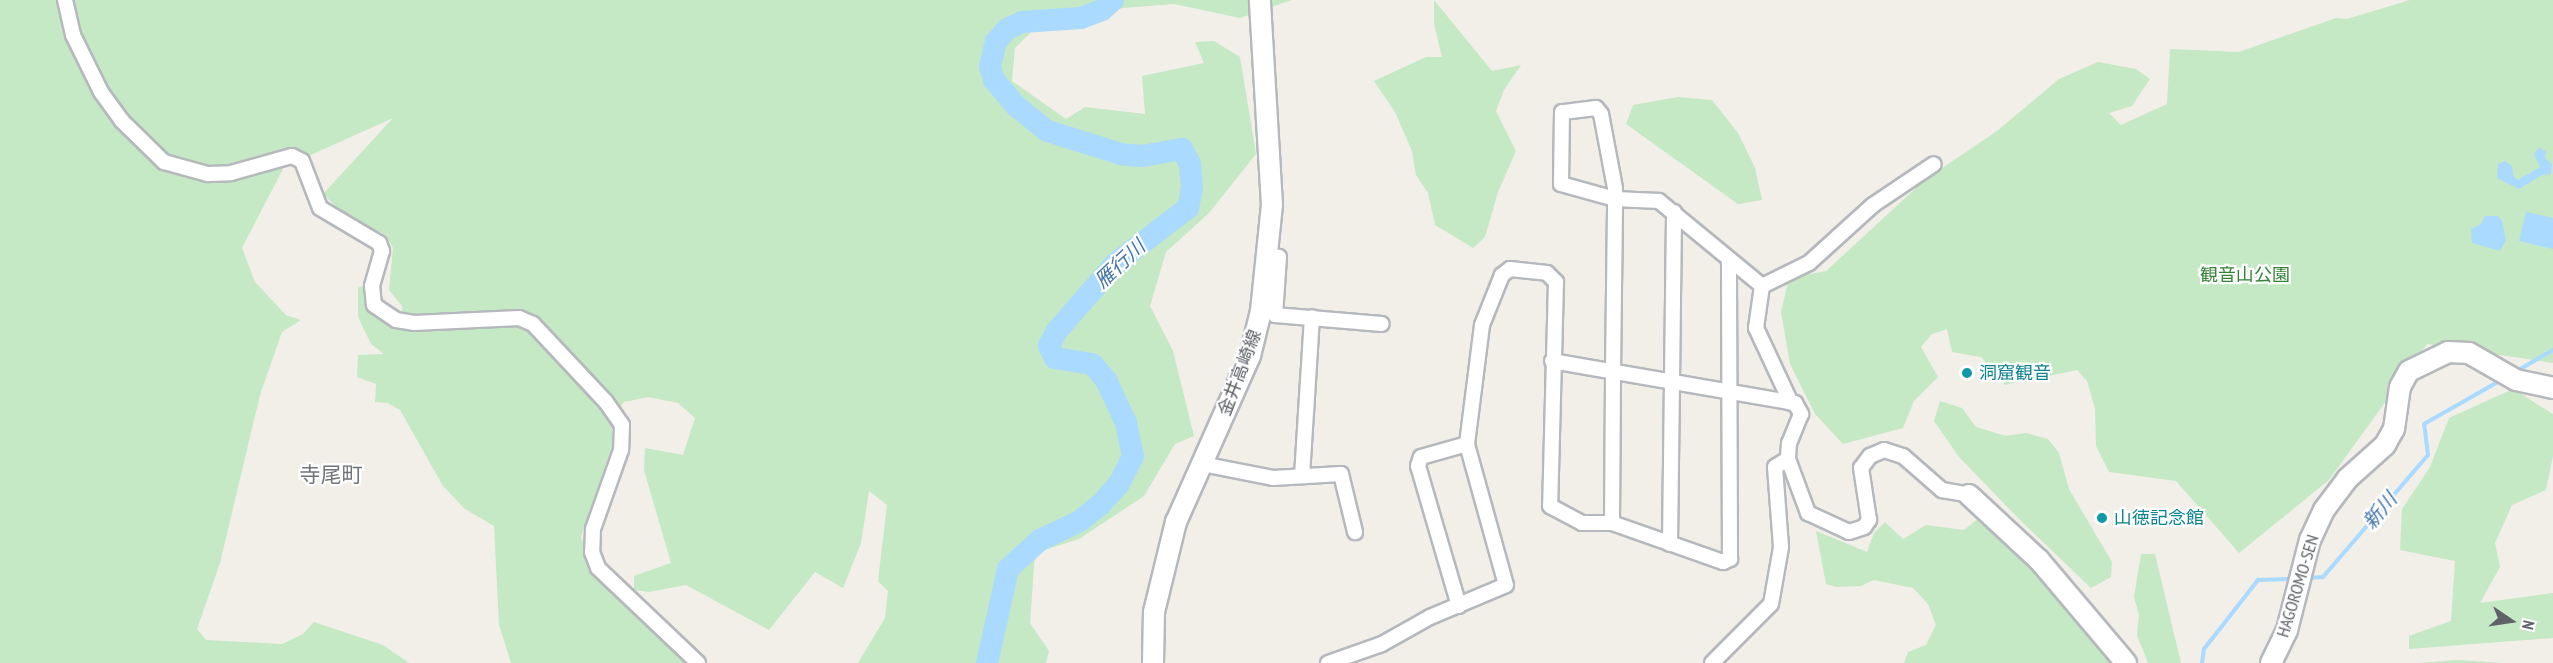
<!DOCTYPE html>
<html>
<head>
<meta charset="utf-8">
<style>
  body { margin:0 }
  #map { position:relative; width:2553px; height:663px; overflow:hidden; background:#f1efe8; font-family:"PT Sans Narrow","Noto Sans JP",sans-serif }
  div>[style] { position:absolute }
  .green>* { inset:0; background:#c5e8c5 }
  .water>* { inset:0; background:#aadaff }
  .stream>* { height:4px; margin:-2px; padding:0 2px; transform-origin:2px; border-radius:2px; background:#aadaff }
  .river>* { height:22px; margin:-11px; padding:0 11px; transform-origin:11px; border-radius:11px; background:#aadaff }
  .roads { filter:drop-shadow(2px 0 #b5b8bc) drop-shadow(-2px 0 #b5b8bc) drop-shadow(0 2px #b5b8bc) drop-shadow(0 -2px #b5b8bc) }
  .street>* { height:14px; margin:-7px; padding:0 7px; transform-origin:7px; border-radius:7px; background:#fff }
  .secondary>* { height:20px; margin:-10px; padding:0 10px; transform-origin:10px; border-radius:10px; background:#fff }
  .dots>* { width:16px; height:16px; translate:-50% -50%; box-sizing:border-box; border:3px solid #fff; border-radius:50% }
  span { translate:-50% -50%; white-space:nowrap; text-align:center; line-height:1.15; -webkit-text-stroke:4.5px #fff; paint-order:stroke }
  .park-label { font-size:18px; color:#348238 }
  .street-label { font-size:18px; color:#5f6368 }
  .culture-label { font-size:18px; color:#0d838f }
  .left { translate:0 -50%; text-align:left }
  .water-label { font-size:20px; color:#4174aa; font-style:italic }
  .quarter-label { font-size:21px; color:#70757a }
  .north { position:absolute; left:2481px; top:591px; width:60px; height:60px; -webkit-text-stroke:4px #fff; paint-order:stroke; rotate:103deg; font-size:16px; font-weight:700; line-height:24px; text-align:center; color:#5f6368 }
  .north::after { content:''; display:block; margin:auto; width:21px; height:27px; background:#5f6368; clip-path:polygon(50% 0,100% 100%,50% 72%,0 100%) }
</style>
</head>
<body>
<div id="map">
  <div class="green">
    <div style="clip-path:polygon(0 0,1292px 0,1240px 18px,1174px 4px,1123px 8px,1035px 28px,1015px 48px,1012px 81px,1066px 119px,1085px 107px,1145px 114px,1142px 76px,1204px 63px,1195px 42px,1214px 41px,1240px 57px,1256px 154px,1209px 213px,1166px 252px,1150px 306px,1173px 351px,1194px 436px,1175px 444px,1144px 496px,1079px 539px,1035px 553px,1030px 623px,1049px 651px,1046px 663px,858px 663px,885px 618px,888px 591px,878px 581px,887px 505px,869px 491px,861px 543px,843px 588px,815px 572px,769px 630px,686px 585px,649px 592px,634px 590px,634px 576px,671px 563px,644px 470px,645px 448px,683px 455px,695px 418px,678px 403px,648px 397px,624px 402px,611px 420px,613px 443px,581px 537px,593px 572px,691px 663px,511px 663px,499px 625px,494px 526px,465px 509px,443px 486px,400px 410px,388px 403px,375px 402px,376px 384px,357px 377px,358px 355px,384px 354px,371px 344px,358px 317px,358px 288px,364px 285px,369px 311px,402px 329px,402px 306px,389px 290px,393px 248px,386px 235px,348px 218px,323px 194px,393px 118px,284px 167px,242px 248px,255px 282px,286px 315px,301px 320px,282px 332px,260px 395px,220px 563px,197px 629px,206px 640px,282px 644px,303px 634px,314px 622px,383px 645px,409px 663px,0 663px)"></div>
    <div style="clip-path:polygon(1434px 0,1492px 71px,1521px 65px,1504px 90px,1496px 111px,1516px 151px,1498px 192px,1485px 237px,1473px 248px,1435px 225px,1428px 193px,1416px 175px,1412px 151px,1395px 112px,1374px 81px,1426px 57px,1442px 57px,1434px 24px)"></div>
    <div style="clip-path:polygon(2410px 0,2553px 0,2553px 363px,2427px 344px,2329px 480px,2239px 553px,2176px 481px,2109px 472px,2096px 446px,2095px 409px,2087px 381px,2077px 370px,2005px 385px,1981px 357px,1952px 352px,1947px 329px,1932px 334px,1921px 347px,1938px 377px,1914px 401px,1903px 428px,1843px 444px,1815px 414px,1790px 364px,1781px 312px,1789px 278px,1826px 271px,1926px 179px,1997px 131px,2059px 79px,2098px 62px,2136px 69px,2150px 79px,2132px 106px,2109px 113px,2121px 125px,2167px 104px,2170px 49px,2239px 52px,2336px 18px,2347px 19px)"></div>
    <div style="clip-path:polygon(1678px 97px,1712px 100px,1738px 133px,1755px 168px,1762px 200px,1738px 204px,1626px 124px,1633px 105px)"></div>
    <div style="clip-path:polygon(2513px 389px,2553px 414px,2553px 456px,2546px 490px,2512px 505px,2495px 543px,2500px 567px,2480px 603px,2553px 593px,2553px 638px,2409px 649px,2409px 636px,2451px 621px,2455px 561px,2400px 550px,2402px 509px,2430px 467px,2449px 418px)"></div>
    <div style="clip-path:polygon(1940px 401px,1962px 408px,1976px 427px,2006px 436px,2026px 433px,2048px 439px,2059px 453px,2069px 489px,2112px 562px,2111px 577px,2091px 588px,2020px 520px,1959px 457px,1934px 421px)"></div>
    <div style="clip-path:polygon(1984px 514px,2036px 567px,2079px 624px,2116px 663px,1904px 663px,1908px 652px,1926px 645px,1936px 625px,1928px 604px,1913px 588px,1874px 580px,1861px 586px,1837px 587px,1826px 584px,1816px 531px,1867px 552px,1874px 533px,1885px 522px,1903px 539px,1926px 525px,1964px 530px)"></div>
    <div style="clip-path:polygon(2141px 554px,2155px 554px,2181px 663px,2148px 663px,2137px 635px,2139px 615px,2134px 597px)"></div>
    <div style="clip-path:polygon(2459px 660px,2502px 663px,2419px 663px)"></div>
  </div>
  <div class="water">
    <div style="clip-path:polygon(2539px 148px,2546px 151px,2545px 158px,2552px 164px,2551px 174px,2542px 175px,2519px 189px,2497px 178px,2498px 164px,2505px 161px,2512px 166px,2513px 176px,2518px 180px,2540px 167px,2534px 154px)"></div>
    <div style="clip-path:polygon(2526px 212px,2553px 218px,2553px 249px,2519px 241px)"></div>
    <div style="clip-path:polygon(2485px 216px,2498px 216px,2502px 221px,2506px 240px,2500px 251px,2472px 243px,2471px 229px,2481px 224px)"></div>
  </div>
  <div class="stream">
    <div style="left:2515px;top:372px;width:44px;rotate:-30.1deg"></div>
    <div style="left:2308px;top:578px;width:15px;rotate:-4deg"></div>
    <div style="left:2323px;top:577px;width:161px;rotate:-49.3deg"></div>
    <div style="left:2428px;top:455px;width:31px;rotate:-97deg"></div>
    <div style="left:2424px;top:424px;width:91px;rotate:-29.7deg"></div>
    <div style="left:2202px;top:663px;width:14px;rotate:-82deg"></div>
    <div style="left:2204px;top:649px;width:88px;rotate:-52deg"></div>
    <div style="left:2258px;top:580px;width:36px;rotate:-2deg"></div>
  </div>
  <div class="river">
    <div style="left:987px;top:663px;width:96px;rotate:-77.4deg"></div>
    <div style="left:1008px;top:569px;width:43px;rotate:-42.2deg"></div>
    <div style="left:1040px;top:540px;width:44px;rotate:-25.4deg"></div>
    <div style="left:1080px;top:521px;width:26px;rotate:-39deg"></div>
    <div style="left:1100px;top:505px;width:28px;rotate:-48deg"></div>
    <div style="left:1119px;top:484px;width:31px;rotate:-63deg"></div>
    <div style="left:1133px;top:456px;width:34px;rotate:-102deg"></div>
    <div style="left:1126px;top:423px;width:47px;rotate:-114.9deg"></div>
    <div style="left:1106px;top:380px;width:21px;rotate:-131deg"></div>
    <div style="left:1092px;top:364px;width:37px;rotate:-171deg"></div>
    <div style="left:1055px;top:358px;width:13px;rotate:-117deg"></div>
    <div style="left:1049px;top:346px;width:16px;rotate:-63deg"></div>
    <div style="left:1056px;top:332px;width:91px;rotate:-49deg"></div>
    <div style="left:1116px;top:263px;width:91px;rotate:-37.4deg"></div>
    <div style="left:1188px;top:208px;width:20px;rotate:-79deg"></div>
    <div style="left:1192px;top:188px;width:24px;rotate:-95deg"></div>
    <div style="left:1190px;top:164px;width:17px;rotate:-118deg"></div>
    <div style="left:1182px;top:149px;width:41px;rotate:170.1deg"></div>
    <div style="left:1142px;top:156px;width:21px;rotate:-175deg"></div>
    <div style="left:1121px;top:154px;width:77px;rotate:-162.7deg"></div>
    <div style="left:1047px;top:131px;width:40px;rotate:-141deg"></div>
    <div style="left:1016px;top:106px;width:34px;rotate:-130deg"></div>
    <div style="left:994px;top:80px;width:14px;rotate:-107deg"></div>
    <div style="left:990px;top:67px;width:26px;rotate:-77deg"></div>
    <div style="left:996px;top:42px;width:17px;rotate:-50deg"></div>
    <div style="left:1007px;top:29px;width:17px;rotate:-25deg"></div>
    <div style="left:1022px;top:22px;width:59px;rotate:-3.9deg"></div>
    <div style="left:1081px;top:18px;width:22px;rotate:-21deg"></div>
    <div style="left:1102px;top:10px;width:15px;rotate:-42deg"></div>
  </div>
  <div class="roads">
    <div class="street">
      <div style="left:65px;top:0;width:36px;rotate:77deg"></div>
      <div style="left:73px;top:35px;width:64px;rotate:63.8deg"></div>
      <div style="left:101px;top:92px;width:36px;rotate:54deg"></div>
      <div style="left:122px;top:121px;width:59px;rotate:44.3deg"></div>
      <div style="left:164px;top:162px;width:46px;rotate:15.3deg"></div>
      <div style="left:208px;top:174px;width:23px;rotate:-2deg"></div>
      <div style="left:231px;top:173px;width:63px;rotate:-15.6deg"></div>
      <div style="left:292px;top:156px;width:11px;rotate:27deg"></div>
      <div style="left:302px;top:161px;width:50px;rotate:69deg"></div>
      <div style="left:320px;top:208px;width:69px;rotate:30.7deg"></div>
      <div style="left:379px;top:243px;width:9px;rotate:69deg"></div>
      <div style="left:382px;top:251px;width:36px;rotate:106deg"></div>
      <div style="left:372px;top:286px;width:19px;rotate:84deg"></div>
      <div style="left:374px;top:305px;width:27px;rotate:34deg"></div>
      <div style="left:396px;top:320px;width:18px;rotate:9deg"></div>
      <div style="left:414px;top:323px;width:105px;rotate:-2.7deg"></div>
      <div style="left:519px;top:318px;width:15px;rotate:23deg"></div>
      <div style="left:533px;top:324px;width:107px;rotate:46.9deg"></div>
      <div style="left:606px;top:402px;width:28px;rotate:55deg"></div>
      <div style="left:622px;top:425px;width:25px;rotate:92deg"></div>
      <div style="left:621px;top:450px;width:84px;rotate:109.5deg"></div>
      <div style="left:593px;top:529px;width:23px;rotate:92deg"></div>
      <div style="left:592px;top:552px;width:17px;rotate:69deg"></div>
      <div style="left:598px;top:568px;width:138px;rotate:43.5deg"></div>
      <div style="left:1268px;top:255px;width:11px;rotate:10deg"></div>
      <div style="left:1279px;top:257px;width:58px;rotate:93.9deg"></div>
      <div style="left:1275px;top:315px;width:107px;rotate:4.8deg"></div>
      <div style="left:1552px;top:361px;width:247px;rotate:9.8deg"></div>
      <div style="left:1795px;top:403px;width:13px;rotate:61deg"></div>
      <div style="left:1801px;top:414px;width:31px;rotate:112deg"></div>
      <div style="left:1789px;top:443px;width:16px;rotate:94deg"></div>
      <div style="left:1788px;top:459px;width:58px;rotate:69.7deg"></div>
      <div style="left:1808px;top:513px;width:45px;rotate:24.9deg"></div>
      <div style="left:1849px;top:532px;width:16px;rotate:-18deg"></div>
      <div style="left:1864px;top:527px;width:9px;rotate:-54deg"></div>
      <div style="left:1869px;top:520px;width:53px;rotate:-98.7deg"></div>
      <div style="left:1861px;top:468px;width:15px;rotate:-53deg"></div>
      <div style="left:1870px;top:456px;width:15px;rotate:-23deg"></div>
      <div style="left:1884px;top:450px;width:20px;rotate:18deg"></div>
      <div style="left:1903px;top:456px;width:52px;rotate:41.1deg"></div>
      <div style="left:1942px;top:490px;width:27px;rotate:10deg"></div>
      <div style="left:1791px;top:403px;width:83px;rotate:-115deg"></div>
      <div style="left:1756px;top:328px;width:42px;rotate:-81.9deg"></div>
      <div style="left:1762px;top:286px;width:52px;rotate:-26.1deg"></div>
      <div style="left:1809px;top:263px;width:86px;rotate:-42.2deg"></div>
      <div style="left:1873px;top:205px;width:73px;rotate:-33.9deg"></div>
      <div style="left:1202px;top:464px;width:72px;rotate:11.2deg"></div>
      <div style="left:1273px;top:478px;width:68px;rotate:-3.4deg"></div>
      <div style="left:1341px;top:474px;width:60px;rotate:76.4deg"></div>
      <div style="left:1302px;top:476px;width:159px;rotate:-86.4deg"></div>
      <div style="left:1612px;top:523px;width:151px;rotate:-89.6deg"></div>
      <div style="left:1613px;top:372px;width:173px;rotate:-89.3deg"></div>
      <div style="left:1615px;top:199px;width:11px;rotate:-90deg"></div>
      <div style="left:1615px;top:188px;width:75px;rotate:-100.7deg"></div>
      <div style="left:1601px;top:114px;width:8px;rotate:-130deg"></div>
      <div style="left:1596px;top:108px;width:34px;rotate:173deg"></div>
      <div style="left:1562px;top:112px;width:72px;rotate:90.8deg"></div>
      <div style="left:1561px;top:184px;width:56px;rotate:15.5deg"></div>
      <div style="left:1615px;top:199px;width:44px;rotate:2.6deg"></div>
      <div style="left:1659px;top:201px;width:134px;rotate:39.5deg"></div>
      <div style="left:1670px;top:544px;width:332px;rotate:-89.3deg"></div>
      <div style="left:1459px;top:606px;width:146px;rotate:-106.3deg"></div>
      <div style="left:1418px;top:466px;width:9px;rotate:-72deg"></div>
      <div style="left:1421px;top:457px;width:48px;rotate:-15.8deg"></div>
      <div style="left:1328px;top:663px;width:57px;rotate:-19.4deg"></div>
      <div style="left:1382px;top:644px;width:55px;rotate:-29.4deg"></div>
      <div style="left:1430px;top:617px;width:82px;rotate:-22.8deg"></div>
      <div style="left:1506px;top:585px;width:146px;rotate:-105.5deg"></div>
      <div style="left:1467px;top:444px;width:120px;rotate:-82.8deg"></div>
      <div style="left:1482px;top:325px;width:54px;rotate:-68.2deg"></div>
      <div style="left:1502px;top:275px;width:10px;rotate:-37deg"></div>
      <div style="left:1510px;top:269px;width:37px;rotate:6deg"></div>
      <div style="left:1547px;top:273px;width:13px;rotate:45deg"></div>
      <div style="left:1556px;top:282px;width:224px;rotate:91.5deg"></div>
      <div style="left:1550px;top:506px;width:36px;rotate:28deg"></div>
      <div style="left:1582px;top:523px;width:30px"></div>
      <div style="left:1612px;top:523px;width:118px;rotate:19.4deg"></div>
      <div style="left:1723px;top:562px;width:8px;rotate:-23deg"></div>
      <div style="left:1730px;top:559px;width:298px;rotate:-90.2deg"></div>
      <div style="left:1712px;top:663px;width:83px;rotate:-45deg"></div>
      <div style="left:1771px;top:604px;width:58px;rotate:-80deg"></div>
      <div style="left:1781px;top:547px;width:80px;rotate:-94.3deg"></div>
      <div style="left:1775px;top:467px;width:15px;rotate:-32deg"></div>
    </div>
    <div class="secondary">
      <div style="left:1969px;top:495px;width:96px;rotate:42.9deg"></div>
      <div style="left:2039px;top:560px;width:135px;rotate:49.8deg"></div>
      <div style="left:1153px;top:663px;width:51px;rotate:-88.9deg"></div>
      <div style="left:1154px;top:612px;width:93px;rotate:-76.3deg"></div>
      <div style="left:1176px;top:522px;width:182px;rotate:-66deg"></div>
      <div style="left:1250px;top:356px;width:46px;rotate:-76.3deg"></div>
      <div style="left:1261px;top:311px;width:107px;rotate:-84.1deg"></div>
      <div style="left:1272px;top:205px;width:205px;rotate:-93.4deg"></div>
      <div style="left:2271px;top:663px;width:37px;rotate:-64deg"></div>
      <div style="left:2287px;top:630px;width:93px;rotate:-75.7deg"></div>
      <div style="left:2310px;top:540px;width:33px;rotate:-65deg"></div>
      <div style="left:2324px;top:510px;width:39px;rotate:-53deg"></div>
      <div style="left:2347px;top:479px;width:51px;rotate:-41.8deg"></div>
      <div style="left:2385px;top:445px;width:18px;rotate:-61deg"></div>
      <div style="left:2394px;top:429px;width:42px;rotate:-81.9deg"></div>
      <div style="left:2400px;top:387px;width:18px;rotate:-61deg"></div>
      <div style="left:2409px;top:371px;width:43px;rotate:-26deg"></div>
      <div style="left:2448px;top:352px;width:21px;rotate:3deg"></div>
      <div style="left:2469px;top:353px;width:54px;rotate:29.9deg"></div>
      <div style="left:2516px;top:380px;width:38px;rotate:12deg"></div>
    </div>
  </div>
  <div class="dots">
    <div style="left:1967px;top:373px;background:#0f9aa8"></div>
    <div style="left:2102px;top:518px;background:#0f9aa8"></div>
  </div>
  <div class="park-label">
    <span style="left:2245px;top:275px">観音山公園</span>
  </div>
  <div class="street-label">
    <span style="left:1240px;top:373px;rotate:-69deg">金井高崎線</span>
    <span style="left:2298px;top:586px;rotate:-73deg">HAGOROMO-SEN</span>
  </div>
  <div class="culture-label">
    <span class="left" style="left:1979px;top:373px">洞窟観音</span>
    <span class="left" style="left:2114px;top:518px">山徳記念館</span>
  </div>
  <div class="water-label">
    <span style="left:1120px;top:264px;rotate:-43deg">雁行川</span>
    <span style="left:2380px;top:511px;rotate:-50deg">新川</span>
  </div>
  <div class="quarter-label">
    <span style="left:331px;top:475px">寺尾町</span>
  </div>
  <div class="north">N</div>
</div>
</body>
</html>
